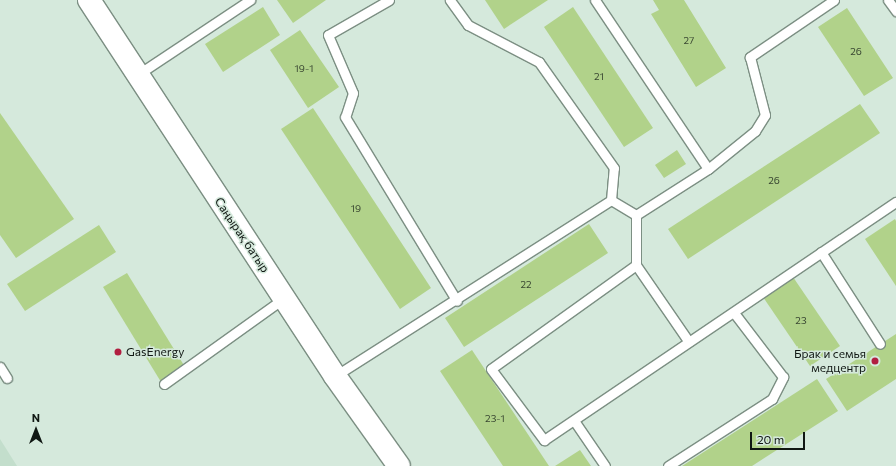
<!DOCTYPE html>
<html>
<head>
<meta charset="utf-8">
<style>
  body { margin:0 }
  #map { position:relative; width:896px; height:466px; overflow:hidden; background:#d5e9dc; font-family:Commissioner,sans-serif }
  div>[style] { position:absolute }
  .built>* { inset:0; background:#c3decc }
  .building>* { inset:0; background:#b1d28a }
  .roads { filter:drop-shadow(1px 0 #7c8f83) drop-shadow(-1px 0 #7c8f83) drop-shadow(0 1px #7c8f83) drop-shadow(0 -1px #7c8f83) }
  .service>* { height:9px; margin:-4.5px; padding:0 4.5px; transform-origin:4.5px; border-radius:4.5px; background:#fff }
  .tertiary>* { height:22px; margin:-11px; padding:0 11px; transform-origin:11px; border-radius:11px; background:#fff }
  .dots>* { width:11px; height:11px; translate:-50% -50%; box-sizing:border-box; border:2px solid #d5e9dc; border-radius:50% }
  span { translate:-50% -50%; white-space:nowrap; text-align:center; line-height:1.15; -webkit-text-stroke:3px #d5e9dc; paint-order:stroke }
  .number-label { font-size:10px; color:#384631 }
  .number-label span { -webkit-text-stroke-width:0 }
  .street-label { font-size:12px; color:#101713 }
  .poi-label { font-size:12px; color:#101713 }
  .left { translate:0 -50%; text-align:left }
  .right { translate:-100% -50%; text-align:right }
  .north { position:absolute; left:16px; top:410px; width:40px; height:40px; -webkit-text-stroke:3px #d5e9dc; paint-order:stroke; rotate:0deg; font-size:11px; font-weight:700; line-height:16px; text-align:center; color:#101713 }
  .north::after { content:''; display:block; margin:auto; width:14px; height:18px; background:#101713; clip-path:polygon(50% 0,100% 100%,50% 72%,0 100%) }
  .scale { position:absolute; left:750px; top:432px; width:55px; height:18px; box-sizing:border-box; border:2px solid #101713; border-top:0; padding-left:5px; font-size:12px; line-height:14px; white-space:nowrap; color:#101713; -webkit-text-stroke:3px #d5e9dc; paint-order:stroke }
</style>
</head>
<body>
<div id="map">
  <div class="built">
    <div style="clip-path:polygon(0 439px,17px 466px,0 466px)"></div>
  </div>
  <div class="building">
    <div style="clip-path:polygon(277px 0,326px 0,293px 23px)"></div>
    <div style="clip-path:polygon(485px 0,548px 0,504px 29px)"></div>
    <div style="clip-path:polygon(653px 0,684px 0,726px 68px,696px 87px,651px 14px,659px 10px)"></div>
    <div style="clip-path:polygon(263px 7px,280px 35px,223px 72px,205px 44px)"></div>
    <div style="clip-path:polygon(573px 7px,653px 128px,624px 147px,544px 27px)"></div>
    <div style="clip-path:polygon(847px 8px,893px 78px,864px 96px,818px 27px)"></div>
    <div style="clip-path:polygon(300px 30px,339px 87px,308px 108px,270px 50px)"></div>
    <div style="clip-path:polygon(860px 104px,880px 133px,688px 259px,668px 229px)"></div>
    <div style="clip-path:polygon(313px 108px,431px 288px,400px 309px,281px 129px)"></div>
    <div style="clip-path:polygon(0 113px,74px 219px,16px 258px,0 235px)"></div>
    <div style="clip-path:polygon(677px 150px,686px 164px,664px 178px,655px 165px)"></div>
    <div style="clip-path:polygon(895px 219px,896px 221px,896px 286px,865px 239px)"></div>
    <div style="clip-path:polygon(589px 224px,608px 253px,464px 347px,445px 318px)"></div>
    <div style="clip-path:polygon(99px 225px,116px 252px,25px 311px,7px 284px)"></div>
    <div style="clip-path:polygon(127px 273px,185px 367px,161px 382px,103px 287px)"></div>
    <div style="clip-path:polygon(793px 277px,840px 346px,810px 366px,763px 297px)"></div>
    <div style="clip-path:polygon(896px 334px,896px 379px,847px 411px,826px 379px)"></div>
    <div style="clip-path:polygon(472px 350px,549px 466px,503px 466px,440px 371px)"></div>
    <div style="clip-path:polygon(817px 379px,838px 411px,752px 466px,682px 466px)"></div>
    <div style="clip-path:polygon(580px 450px,591px 466px,555px 466px)"></div>
  </div>
  <div class="roads">
    <div class="service">
      <div style="left:389px;top:0;width:70px;rotate:150.2deg"></div>
      <div style="left:328px;top:35px;width:63px;rotate:66.7deg"></div>
      <div style="left:353px;top:93px;width:25px;rotate:108deg"></div>
      <div style="left:345px;top:117px;width:215px;rotate:58.7deg"></div>
      <div style="left:595px;top:0;width:203px;rotate:56.2deg"></div>
      <div style="left:834px;top:0;width:102px;rotate:145.8deg"></div>
      <div style="left:750px;top:57px;width:60px;rotate:75.5deg"></div>
      <div style="left:765px;top:115px;width:19px;rotate:122deg"></div>
      <div style="left:755px;top:131px;width:60px;rotate:141deg"></div>
      <div style="left:708px;top:169px;width:85px;rotate:147.4deg"></div>
      <div style="left:636px;top:215px;width:50px;rotate:90deg"></div>
      <div style="left:636px;top:265px;width:178px;rotate:144.4deg"></div>
      <div style="left:491px;top:369px;width:89px;rotate:53.3deg"></div>
      <div style="left:544px;top:440px;width:425px;rotate:-34.1deg"></div>
      <div style="left:888px;top:0;width:14px;rotate:54deg"></div>
      <div style="left:137px;top:75px;width:136px;rotate:-33.6deg"></div>
      <div style="left:611px;top:200px;width:29px;rotate:31deg"></div>
      <div style="left:821px;top:252px;width:109px;rotate:57.3deg"></div>
      <div style="left:636px;top:265px;width:93px;rotate:55.5deg"></div>
      <div style="left:0;top:367px;width:13px;rotate:58deg"></div>
      <div style="left:335px;top:376px;width:327px;rotate:-32.5deg"></div>
      <div style="left:611px;top:200px;width:32px;rotate:-85deg"></div>
      <div style="left:614px;top:168px;width:130px;rotate:-125.3deg"></div>
      <div style="left:539px;top:62px;width:80px;rotate:-152.5deg"></div>
      <div style="left:468px;top:25px;width:31px;rotate:-126deg"></div>
      <div style="left:164px;top:384px;width:148px;rotate:-35.6deg"></div>
      <div style="left:575px;top:422px;width:53px;rotate:55.7deg"></div>
      <div style="left:668px;top:466px;width:124px;rotate:-32.8deg"></div>
      <div style="left:772px;top:399px;width:25px;rotate:-63deg"></div>
      <div style="left:783px;top:377px;width:79px;rotate:-127.3deg"></div>
    </div>
    <div class="tertiary">
      <div style="left:89px;top:0;width:449px;rotate:56.8deg"></div>
      <div style="left:335px;top:376px;width:110px;rotate:54.6deg"></div>
    </div>
  </div>
  <div class="dots">
    <div style="left:118px;top:352px;background:#b11e40"></div>
    <div style="left:875px;top:361px;background:#b11e40"></div>
  </div>
  <div class="number-label">
    <span style="left:689px;top:41px">27</span>
    <span style="left:856px;top:52px">26</span>
    <span style="left:304px;top:69px">19-1</span>
    <span style="left:599px;top:77px">21</span>
    <span style="left:774px;top:181px">26</span>
    <span style="left:356px;top:209px">19</span>
    <span style="left:526px;top:285px">22</span>
    <span style="left:801px;top:321px">23</span>
    <span style="left:495px;top:419px">23-1</span>
  </div>
  <div class="street-label">
    <span style="left:242px;top:235px;rotate:56deg">Саңырақ батыр</span>
  </div>
  <div class="poi-label">
    <span class="left" style="left:126px;top:352px">GasEnergy</span>
    <span class="right" style="left:866px;top:361px">Брак и семья<br>медцентр</span>
  </div>
  <div class="north">N</div>
  <div class="scale">20 m</div>
</div>
</body>
</html>
